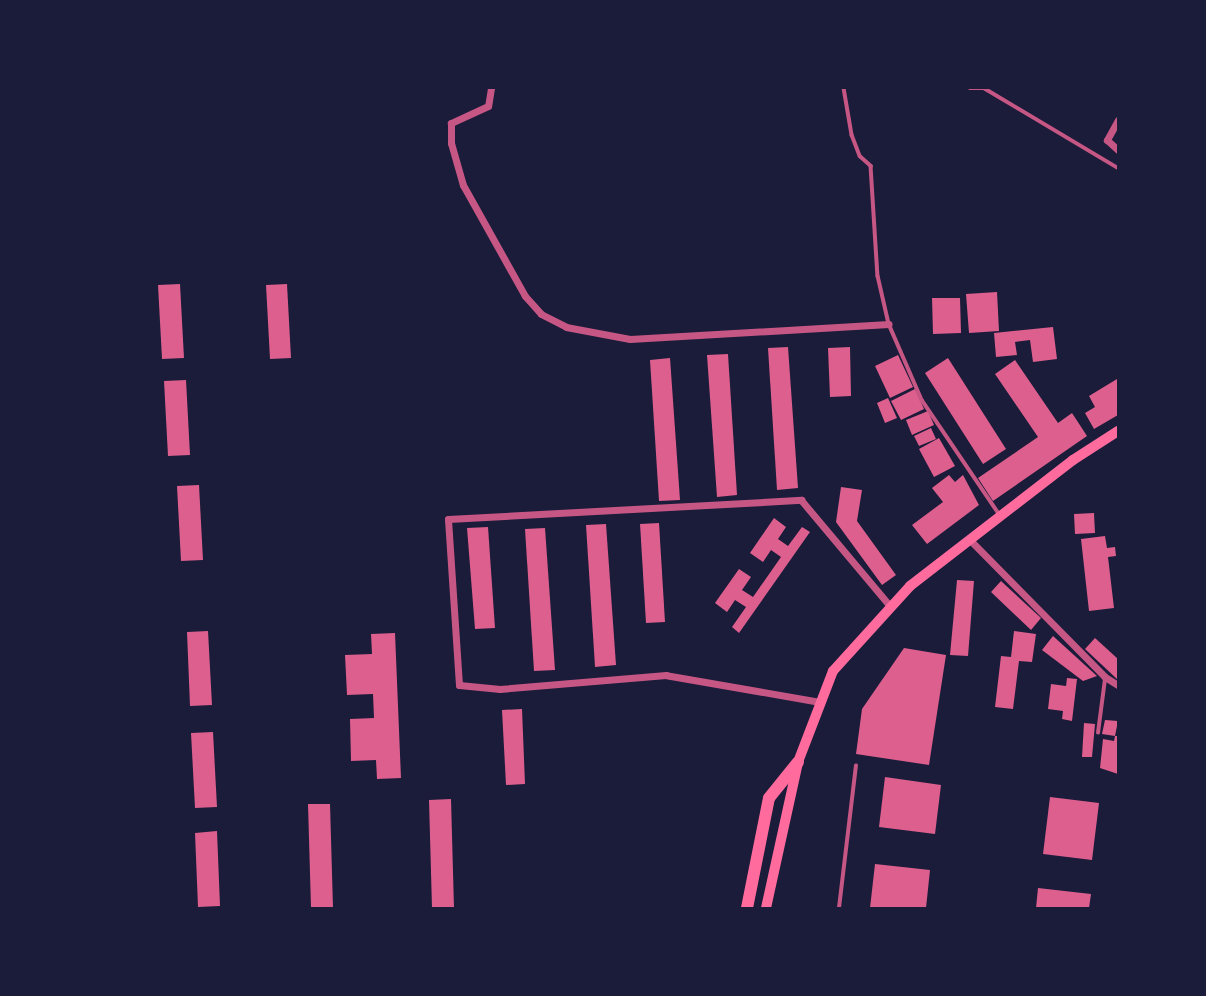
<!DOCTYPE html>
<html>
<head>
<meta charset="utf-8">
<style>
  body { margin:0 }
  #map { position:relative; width:1206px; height:996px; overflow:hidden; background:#1b1b3a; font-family:Manrope,sans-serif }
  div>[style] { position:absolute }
  .building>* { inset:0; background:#dd5f8e }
  .service>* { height:3.5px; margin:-1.75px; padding:0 1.75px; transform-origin:1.75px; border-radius:1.75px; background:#c65784 }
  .minor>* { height:7px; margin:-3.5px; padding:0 3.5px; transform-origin:3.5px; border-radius:3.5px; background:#c65784 }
  .secondary>* { height:10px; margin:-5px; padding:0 5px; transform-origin:5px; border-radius:5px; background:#ff6b9d }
  .primary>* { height:12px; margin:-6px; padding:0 6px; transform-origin:6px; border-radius:6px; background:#ff6b9d }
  span { translate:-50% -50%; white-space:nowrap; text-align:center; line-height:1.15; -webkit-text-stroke:5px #1b1b3a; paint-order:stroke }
  .frame { position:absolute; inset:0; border:89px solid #1b1b3a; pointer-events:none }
</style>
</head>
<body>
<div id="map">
  <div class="building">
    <div style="clip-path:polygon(180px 284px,184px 358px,162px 359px,158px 285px)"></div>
    <div style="clip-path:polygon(287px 284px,291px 358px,270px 359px,266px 285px)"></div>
    <div style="clip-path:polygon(997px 292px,999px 331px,969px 333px,966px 294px)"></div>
    <div style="clip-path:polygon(932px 298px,960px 298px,961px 333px,933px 334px)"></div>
    <div style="clip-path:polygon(1053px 327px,1057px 359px,1033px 362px,1030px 340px,1015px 342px,1017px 355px,996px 357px,994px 333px)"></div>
    <div style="clip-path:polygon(788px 347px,798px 488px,777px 490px,768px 348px)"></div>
    <div style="clip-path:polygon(850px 347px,851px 396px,830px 397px,828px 348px)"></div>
    <div style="clip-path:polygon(728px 354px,737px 495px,717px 497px,707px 355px)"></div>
    <div style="clip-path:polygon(898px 355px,913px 387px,890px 398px,875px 366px)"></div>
    <div style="clip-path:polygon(670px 358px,680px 500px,659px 501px,650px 360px)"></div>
    <div style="clip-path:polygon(948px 358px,1006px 449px,983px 464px,925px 373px)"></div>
    <div style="clip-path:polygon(1015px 360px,1058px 423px,1072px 413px,1087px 436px,993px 501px,978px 478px,1038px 437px,995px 374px)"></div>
    <div style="clip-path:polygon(1117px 379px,1118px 415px,1094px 429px,1085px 413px,1095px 407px,1089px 396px)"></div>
    <div style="clip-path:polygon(186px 380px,190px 455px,168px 456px,164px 381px)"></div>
    <div style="clip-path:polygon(915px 389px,924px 409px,901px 420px,891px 401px)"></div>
    <div style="clip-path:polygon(888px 398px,897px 418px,885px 423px,877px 403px)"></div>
    <div style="clip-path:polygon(928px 411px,934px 425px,912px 435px,906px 420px)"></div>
    <div style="clip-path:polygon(931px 428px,936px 439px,919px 446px,914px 436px)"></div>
    <div style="clip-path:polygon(939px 438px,955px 466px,934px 477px,919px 449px)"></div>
    <div style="clip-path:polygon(949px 475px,955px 482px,963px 475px,979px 505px,927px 544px,912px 525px,943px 502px,932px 488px)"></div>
    <div style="clip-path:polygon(199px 485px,203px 560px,181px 561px,177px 486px)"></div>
    <div style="clip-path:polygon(841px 487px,862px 490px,857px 521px,896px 575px,882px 585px,836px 522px)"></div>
    <div style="clip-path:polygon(1094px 513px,1095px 533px,1075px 534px,1074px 514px)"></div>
    <div style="clip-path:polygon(774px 518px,786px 527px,778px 539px,788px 546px,802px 527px,810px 532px,739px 633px,732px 627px,746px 607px,735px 600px,727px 612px,715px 603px,739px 569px,751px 577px,742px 590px,753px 597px,781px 557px,771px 550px,763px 562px,750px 553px)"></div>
    <div style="clip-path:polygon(659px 523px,665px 622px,646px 623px,640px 524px)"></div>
    <div style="clip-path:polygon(606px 524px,616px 665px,595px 667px,586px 525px)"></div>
    <div style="clip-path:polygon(488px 527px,495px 628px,475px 629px,467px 528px)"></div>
    <div style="clip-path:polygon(545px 528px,555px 670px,534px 671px,525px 529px)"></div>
    <div style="clip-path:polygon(1105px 536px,1107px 548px,1115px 547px,1116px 556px,1108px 557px,1114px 608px,1089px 611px,1081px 539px)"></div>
    <div style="clip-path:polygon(957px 580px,974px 581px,968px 656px,950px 655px)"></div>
    <div style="clip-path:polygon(1001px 581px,1041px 618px,1031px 630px,991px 592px)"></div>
    <div style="clip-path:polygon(208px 631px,212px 705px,190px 706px,187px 632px)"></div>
    <div style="clip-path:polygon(1014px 631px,1036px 634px,1032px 662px,1019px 661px,1013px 709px,995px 707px,1001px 656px,1011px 657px)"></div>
    <div style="clip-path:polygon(395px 633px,401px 778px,377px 779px,376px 760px,351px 761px,350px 719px,374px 718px,373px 694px,347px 695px,345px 655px,372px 654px,371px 634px)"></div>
    <div style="clip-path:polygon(1053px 636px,1097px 676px,1083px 681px,1042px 650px)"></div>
    <div style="clip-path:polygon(1095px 638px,1118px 659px,1118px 680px,1085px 649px)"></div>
    <div style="clip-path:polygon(904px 648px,946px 655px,929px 765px,856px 754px,862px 709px)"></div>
    <div style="clip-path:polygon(1067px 678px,1077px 679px,1072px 721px,1062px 719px,1063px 711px,1048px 709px,1051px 684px,1066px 686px)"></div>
    <div style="clip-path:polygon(522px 709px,525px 784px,506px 785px,502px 710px)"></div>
    <div style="clip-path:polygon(1105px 720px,1118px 721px,1115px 736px,1102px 734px)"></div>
    <div style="clip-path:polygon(1084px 723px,1095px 724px,1092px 757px,1082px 757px)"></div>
    <div style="clip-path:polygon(213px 732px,217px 807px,195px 808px,191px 733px)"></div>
    <div style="clip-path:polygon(1115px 736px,1118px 736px,1118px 774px,1100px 768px,1103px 739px,1114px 741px)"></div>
    <div style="clip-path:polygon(885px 777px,941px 785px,935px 834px,879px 827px)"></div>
    <div style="clip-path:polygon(1050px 797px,1099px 803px,1092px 860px,1043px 854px)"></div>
    <div style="clip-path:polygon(451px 799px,454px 908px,432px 908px,429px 800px)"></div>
    <div style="clip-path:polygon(308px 804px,330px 804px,333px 908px,311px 908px)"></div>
    <div style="clip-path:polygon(217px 831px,220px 906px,198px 907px,195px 833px)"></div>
    <div style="clip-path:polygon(875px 864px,930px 870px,926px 908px,870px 908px)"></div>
    <div style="clip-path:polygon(1038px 888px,1091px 894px,1089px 908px,1036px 908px)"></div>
  </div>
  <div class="service">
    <div style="left:844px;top:88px;width:48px;rotate:80.3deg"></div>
    <div style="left:852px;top:135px;width:22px;rotate:69deg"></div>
    <div style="left:860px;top:156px;width:15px;rotate:42deg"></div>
    <div style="left:871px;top:166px;width:110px;rotate:86.4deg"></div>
    <div style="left:878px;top:276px;width:49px;rotate:77.1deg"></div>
    <div style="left:889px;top:324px;width:83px;rotate:66.5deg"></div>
    <div style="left:922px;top:400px;width:139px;rotate:55.9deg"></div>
    <div style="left:970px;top:88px;width:14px"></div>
    <div style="left:984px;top:88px;width:156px;rotate:30.8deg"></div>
    <div style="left:1098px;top:733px;width:54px;rotate:-82.6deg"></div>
    <div style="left:839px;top:908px;width:143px;rotate:-83.2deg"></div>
  </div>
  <div class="minor">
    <div style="left:491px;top:88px;width:18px;rotate:99deg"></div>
    <div style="left:488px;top:106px;width:41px;rotate:155.3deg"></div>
    <div style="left:451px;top:123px;width:20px;rotate:90deg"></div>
    <div style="left:451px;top:143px;width:44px;rotate:74.1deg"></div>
    <div style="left:463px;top:185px;width:127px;rotate:60.8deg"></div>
    <div style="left:525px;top:296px;width:24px;rotate:48deg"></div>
    <div style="left:541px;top:314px;width:28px;rotate:27deg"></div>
    <div style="left:566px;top:327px;width:65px;rotate:10.6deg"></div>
    <div style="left:630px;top:339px;width:259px;rotate:-3.3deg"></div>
    <div style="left:1118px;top:120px;width:23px;rotate:119deg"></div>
    <div style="left:1107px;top:140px;width:15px;rotate:42deg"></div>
    <div style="left:970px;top:540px;width:192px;rotate:45.4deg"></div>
    <div style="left:1105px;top:677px;width:15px;rotate:32deg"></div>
    <div style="left:820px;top:702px;width:156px;rotate:-170.1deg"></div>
    <div style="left:666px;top:675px;width:167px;rotate:175.2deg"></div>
    <div style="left:500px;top:689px;width:41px;rotate:-174.4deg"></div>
    <div style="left:459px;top:685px;width:166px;rotate:-93.8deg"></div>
    <div style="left:448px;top:519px;width:354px;rotate:-3.1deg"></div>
    <div style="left:801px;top:500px;width:138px;rotate:50deg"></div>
  </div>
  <div class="secondary">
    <div style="left:766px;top:908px;width:149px;rotate:-77.6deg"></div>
    <div style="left:798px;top:762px;width:97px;rotate:-69deg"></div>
    <div style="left:833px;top:671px;width:115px;rotate:-47.8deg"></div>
    <div style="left:910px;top:586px;width:206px;rotate:-37.7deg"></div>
    <div style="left:1073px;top:460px;width:54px;rotate:-32.8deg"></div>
  </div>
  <div class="primary">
    <div style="left:747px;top:908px;width:112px;rotate:-78.7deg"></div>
    <div style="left:769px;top:798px;width:46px;rotate:-51.1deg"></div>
  </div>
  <div class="frame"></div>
</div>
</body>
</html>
